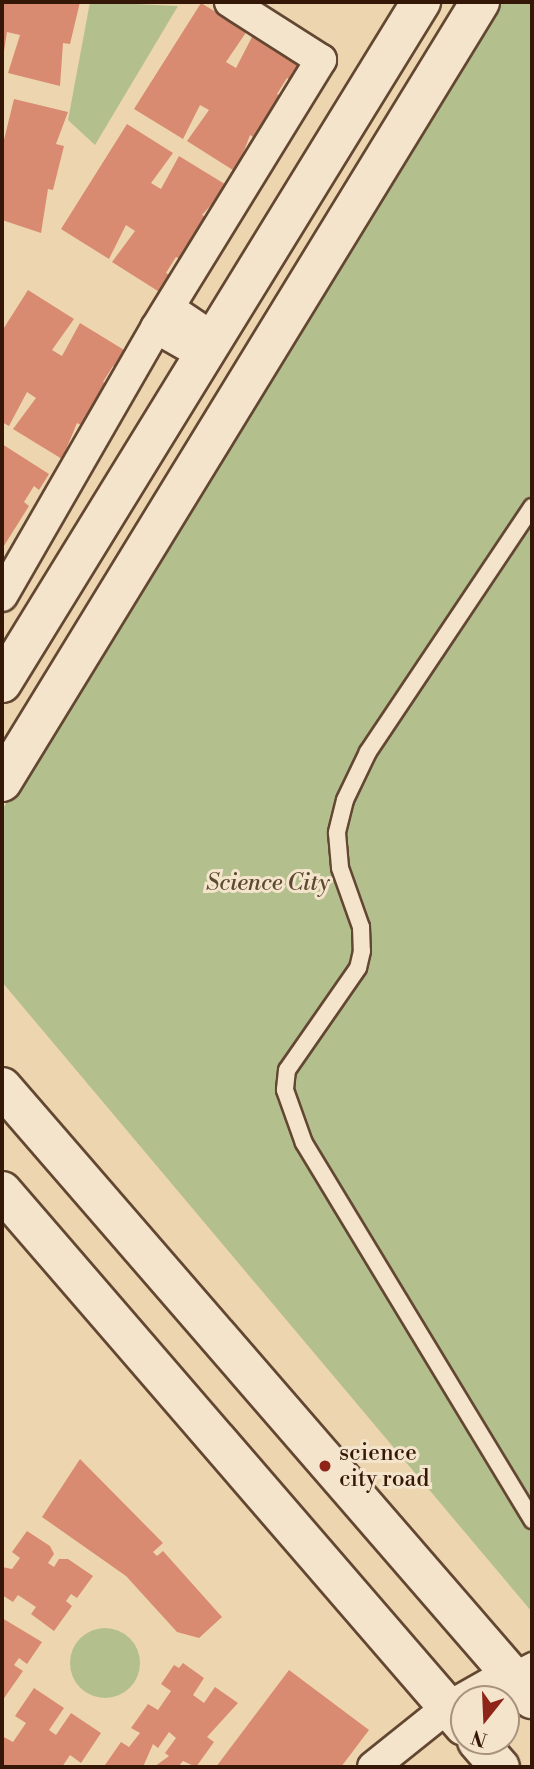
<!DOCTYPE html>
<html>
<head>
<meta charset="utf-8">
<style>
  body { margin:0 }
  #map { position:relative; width:534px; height:1769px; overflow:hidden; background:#edd6af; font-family:"Libre Bodoni",serif }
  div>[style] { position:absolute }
  .green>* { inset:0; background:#b4bf8e }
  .round { border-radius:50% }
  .building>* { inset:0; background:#d88b70 }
  .roads { filter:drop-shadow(2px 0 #634732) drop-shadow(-2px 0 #634732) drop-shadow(0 2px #634732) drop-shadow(0 -2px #634732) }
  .lane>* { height:16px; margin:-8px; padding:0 8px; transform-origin:8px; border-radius:8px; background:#f3e4cb }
  .street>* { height:30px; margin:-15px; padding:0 15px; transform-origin:15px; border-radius:15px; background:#f3e4cb }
  .secondary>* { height:38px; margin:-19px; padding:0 19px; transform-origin:19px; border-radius:19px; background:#f3e4cb }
  .dots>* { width:19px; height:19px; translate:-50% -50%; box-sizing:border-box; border:4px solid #f3e4cb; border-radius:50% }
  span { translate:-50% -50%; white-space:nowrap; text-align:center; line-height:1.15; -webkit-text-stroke:6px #f3e4cb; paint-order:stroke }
  .park-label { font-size:23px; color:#5b4930; font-style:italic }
  .poi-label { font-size:23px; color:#351708 }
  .left { translate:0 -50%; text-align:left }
  .frame { position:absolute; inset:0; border:4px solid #351708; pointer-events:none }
  .north { position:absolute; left:450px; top:1685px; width:70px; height:70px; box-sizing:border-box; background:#f3e4cb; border:2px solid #a7927d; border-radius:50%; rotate:198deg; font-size:19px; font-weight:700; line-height:28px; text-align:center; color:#351708 }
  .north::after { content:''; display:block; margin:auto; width:24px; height:32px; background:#8f2418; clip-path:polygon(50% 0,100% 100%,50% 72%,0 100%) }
</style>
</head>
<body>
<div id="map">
  <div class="green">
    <div style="clip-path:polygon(90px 2px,178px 6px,95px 145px,68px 120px)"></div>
    <div style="clip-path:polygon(501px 2px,532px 2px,532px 1612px,2px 982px,2px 810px)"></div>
    <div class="round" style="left:70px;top:1628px;width:70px;height:70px"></div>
  </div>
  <div class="building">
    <div style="clip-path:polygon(2px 2px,80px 2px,70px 44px,63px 43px,60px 86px,8px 73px,20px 35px,7px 32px,2px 64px)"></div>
    <div style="clip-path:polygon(201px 3px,247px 31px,226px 62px,236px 68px,253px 35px,302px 65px,292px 81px,287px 78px,277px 94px,282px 97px,256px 139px,250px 135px,236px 172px,187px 141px,209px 110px,200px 105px,183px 139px,134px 109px)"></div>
    <div style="clip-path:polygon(14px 99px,68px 112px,56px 144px,64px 146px,53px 190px,48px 189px,41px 233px,2px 220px,2px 148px)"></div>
    <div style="clip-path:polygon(127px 124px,173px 153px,151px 183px,161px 189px,179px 156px,228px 186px,202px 215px,208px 218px,182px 260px,176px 257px,166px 273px,172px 276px,161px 293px,112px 262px,135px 231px,126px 225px,109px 259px,61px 229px)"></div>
    <div style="clip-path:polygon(28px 290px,74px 319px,52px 350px,62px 356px,80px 323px,129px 353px,119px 369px,113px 366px,103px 382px,109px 385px,83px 426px,77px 423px,62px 459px,13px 429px,36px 398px,27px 392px,9px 426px,2px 422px,2px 331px)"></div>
    <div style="clip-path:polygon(2px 444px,49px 474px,39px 490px,34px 486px,24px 502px,29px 506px,2px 549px)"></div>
    <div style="clip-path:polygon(80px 1459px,163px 1543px,153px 1552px,157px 1556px,163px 1551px,222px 1617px,199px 1638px,177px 1632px,126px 1576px,42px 1517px)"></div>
    <div style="clip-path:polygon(27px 1531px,50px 1546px,54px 1554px,48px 1563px,54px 1567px,59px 1559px,68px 1559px,93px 1576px,77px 1598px,71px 1594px,66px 1601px,72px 1606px,54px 1631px,31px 1614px,36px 1607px,18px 1595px,13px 1602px,2px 1595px,2px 1567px,12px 1569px,20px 1558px,12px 1552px)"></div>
    <div style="clip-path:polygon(2px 1618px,42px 1642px,27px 1664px,19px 1658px,14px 1665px,23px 1671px,2px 1701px)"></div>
    <div style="clip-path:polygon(183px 1663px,204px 1678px,193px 1695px,204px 1703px,215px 1687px,238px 1703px,207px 1737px,214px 1742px,196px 1767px,183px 1761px,178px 1767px,154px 1767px,169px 1756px,165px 1753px,176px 1738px,169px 1732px,158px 1748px,153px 1744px,143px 1767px,105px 1765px,121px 1742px,129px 1747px,140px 1733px,131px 1728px,148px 1704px,158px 1710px,171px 1691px,161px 1684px,174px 1665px,179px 1668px)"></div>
    <div style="clip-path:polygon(289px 1670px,369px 1730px,341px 1767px,216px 1767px)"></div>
    <div style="clip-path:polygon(34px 1688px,64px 1708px,49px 1730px,56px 1735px,71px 1713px,101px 1733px,81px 1763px,70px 1755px,62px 1767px,2px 1767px,2px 1736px,13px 1742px,26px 1723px,15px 1716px)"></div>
  </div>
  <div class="roads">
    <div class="lane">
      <div style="left:532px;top:507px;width:295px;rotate:123.8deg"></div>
      <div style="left:368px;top:752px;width:53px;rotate:115.6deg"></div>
      <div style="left:345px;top:800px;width:34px;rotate:104deg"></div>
      <div style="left:337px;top:833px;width:35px;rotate:85deg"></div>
      <div style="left:340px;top:868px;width:63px;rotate:70.4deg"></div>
      <div style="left:361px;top:927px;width:24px;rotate:88deg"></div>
      <div style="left:362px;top:951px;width:17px;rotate:103deg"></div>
      <div style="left:358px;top:968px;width:124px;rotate:124.8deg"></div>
      <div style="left:287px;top:1070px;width:20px;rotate:96deg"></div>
      <div style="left:285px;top:1090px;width:56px;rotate:70.3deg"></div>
      <div style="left:304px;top:1143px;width:441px;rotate:58.8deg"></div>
      <div style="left:510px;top:1672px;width:25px;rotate:-27deg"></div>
    </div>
    <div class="street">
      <div style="left:169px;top:308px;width:55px;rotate:34deg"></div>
      <div style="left:156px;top:328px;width:56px;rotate:29.7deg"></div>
      <div style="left:2px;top:596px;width:309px;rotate:-60.1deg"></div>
      <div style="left:156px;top:328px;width:315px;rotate:-58.4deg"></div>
      <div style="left:321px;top:60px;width:108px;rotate:-147.5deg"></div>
      <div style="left:373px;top:1767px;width:96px;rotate:-38.7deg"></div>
      <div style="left:448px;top:1707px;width:71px;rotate:-29.4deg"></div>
    </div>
    <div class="secondary">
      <div style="left:2px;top:683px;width:800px;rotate:-58.4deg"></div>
      <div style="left:2px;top:782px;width:915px;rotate:-58.5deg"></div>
      <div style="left:2px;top:1087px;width:810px;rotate:49.11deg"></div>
      <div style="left:2px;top:1191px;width:707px;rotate:49.19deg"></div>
      <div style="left:477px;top:1741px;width:35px;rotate:49deg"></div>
    </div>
  </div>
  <div class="dots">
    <div style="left:325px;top:1466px;background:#8f2418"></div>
  </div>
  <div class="park-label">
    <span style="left:268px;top:883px">Science City</span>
  </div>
  <div class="poi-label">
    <span class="left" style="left:339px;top:1466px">science<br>city road</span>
  </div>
  <div class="frame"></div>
  <div class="north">N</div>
</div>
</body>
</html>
